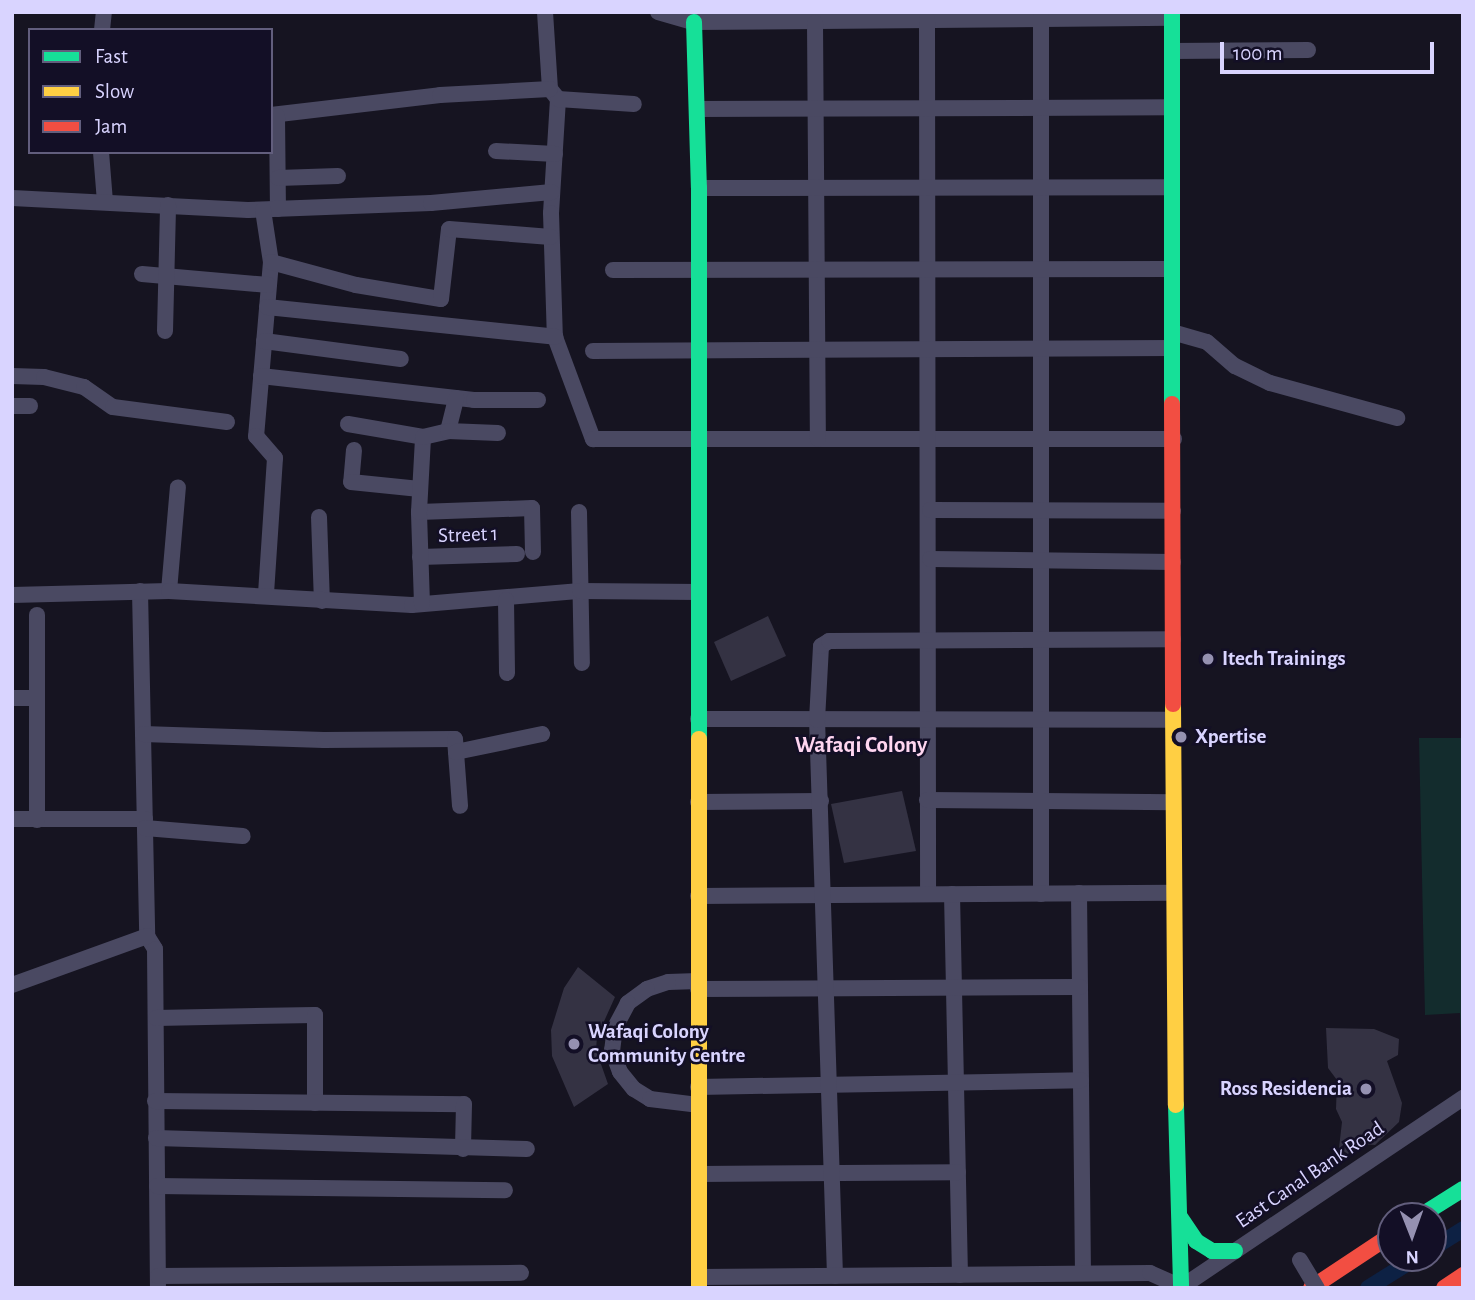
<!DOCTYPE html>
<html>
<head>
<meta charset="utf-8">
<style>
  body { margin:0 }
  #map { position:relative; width:1475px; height:1300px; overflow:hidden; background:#161421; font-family:"Alegreya Sans",sans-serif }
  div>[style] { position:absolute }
  .green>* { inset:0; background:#132c2d }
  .canal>* { height:16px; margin:-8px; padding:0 8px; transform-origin:8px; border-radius:8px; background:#0d2144 }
  .building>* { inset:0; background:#343243 }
  .street>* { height:16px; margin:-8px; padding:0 8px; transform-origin:8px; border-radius:8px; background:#4a4962 }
  .fast>* { height:16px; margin:-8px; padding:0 8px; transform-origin:8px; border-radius:8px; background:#16e098 }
  .slow>* { height:16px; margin:-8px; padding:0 8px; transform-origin:8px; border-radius:8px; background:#ffcf43 }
  .jam>* { height:16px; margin:-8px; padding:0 8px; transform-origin:8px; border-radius:8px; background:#f24e42 }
  .street-bridge>* { height:16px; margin:-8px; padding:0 8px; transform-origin:8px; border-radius:8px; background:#4a4962 }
  .dots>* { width:19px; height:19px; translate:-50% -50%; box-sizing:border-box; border:4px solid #130f26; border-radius:50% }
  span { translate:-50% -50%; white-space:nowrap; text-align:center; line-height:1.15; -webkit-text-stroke:5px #130f26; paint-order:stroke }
  .street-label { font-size:21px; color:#d9d4ff }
  .poi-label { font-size:21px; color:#d9d4ff; font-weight:700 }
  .left { translate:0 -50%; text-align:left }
  .right { translate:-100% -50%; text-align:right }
  .neighbourhood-label { font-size:23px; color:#ffd6f0; font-weight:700 }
  .frame { position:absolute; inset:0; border:14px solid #d9d4ff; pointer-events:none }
  .legend { position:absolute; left:28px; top:28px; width:245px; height:126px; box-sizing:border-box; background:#130f26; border:2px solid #625e7d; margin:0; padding:9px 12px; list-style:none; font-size:21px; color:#d9d4ff }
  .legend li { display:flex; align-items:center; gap:14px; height:35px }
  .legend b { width:35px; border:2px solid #625e7d }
  .north { position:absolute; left:1377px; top:1202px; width:70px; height:70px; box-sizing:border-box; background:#130f26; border:2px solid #625e7d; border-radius:50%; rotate:179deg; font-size:19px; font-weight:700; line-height:28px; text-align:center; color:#d9d4ff }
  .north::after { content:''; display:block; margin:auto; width:24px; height:32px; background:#9591b1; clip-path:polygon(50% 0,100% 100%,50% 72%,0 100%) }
  .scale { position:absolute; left:1220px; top:42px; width:214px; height:32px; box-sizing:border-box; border:4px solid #d9d4ff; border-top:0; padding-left:9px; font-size:21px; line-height:24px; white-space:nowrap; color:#d9d4ff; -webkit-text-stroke:5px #130f26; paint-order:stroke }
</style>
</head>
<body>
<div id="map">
  <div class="green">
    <div style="clip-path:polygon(1419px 738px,1463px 738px,1462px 1072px,1460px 1013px,1425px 1015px)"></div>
  </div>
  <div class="canal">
    <div style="left:1433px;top:1248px;width:36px;rotate:-32deg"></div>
    <div style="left:1368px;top:1288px;width:57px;rotate:-32deg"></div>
  </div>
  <div class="building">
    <div style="clip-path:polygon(768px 616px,786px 656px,731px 681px,714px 642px)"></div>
    <div style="clip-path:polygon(902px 791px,916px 851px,844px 863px,831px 804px)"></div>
    <div style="clip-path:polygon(578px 967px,615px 997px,597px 1037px,596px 1050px,608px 1084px,574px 1107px,552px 1056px,551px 1030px,564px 988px)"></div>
    <div style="clip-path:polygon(1326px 1028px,1374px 1029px,1399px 1039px,1398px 1055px,1387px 1061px,1402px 1103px,1399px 1122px,1375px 1145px,1362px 1144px,1358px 1148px,1355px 1144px,1348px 1154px,1339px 1148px,1342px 1122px,1336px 1109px,1337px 1080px,1328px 1068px)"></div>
  </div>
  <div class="street">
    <div style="left:545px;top:12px;width:77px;rotate:86.3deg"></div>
    <div style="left:550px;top:89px;width:13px;rotate:51deg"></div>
    <div style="left:558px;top:99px;width:114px;rotate:93.5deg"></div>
    <div style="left:551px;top:213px;width:124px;rotate:88.2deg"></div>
    <div style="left:555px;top:337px;width:109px;rotate:69.6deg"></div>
    <div style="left:593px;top:439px;width:581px"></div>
    <div style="left:658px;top:12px;width:37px;rotate:16deg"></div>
    <div style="left:694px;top:22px;width:478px;rotate:-0.5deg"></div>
    <div style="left:1041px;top:16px;width:878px;rotate:90deg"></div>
    <div style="left:927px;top:19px;width:875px;rotate:89.93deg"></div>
    <div style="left:815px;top:23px;width:416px;rotate:89.6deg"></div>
    <div style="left:102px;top:30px;width:18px;rotate:-84deg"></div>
    <div style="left:1172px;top:51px;width:136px;rotate:-0.4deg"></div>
    <div style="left:558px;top:99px;width:76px;rotate:3.8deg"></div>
    <div style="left:697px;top:109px;width:475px;rotate:-0.2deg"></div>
    <div style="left:271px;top:115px;width:170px;rotate:-6.7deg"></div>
    <div style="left:440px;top:95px;width:110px;rotate:-3.1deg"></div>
    <div style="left:277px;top:116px;width:93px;rotate:89.4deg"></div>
    <div style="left:496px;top:151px;width:59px;rotate:2.9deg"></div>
    <div style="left:101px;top:152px;width:50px;rotate:85.4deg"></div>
    <div style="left:278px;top:178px;width:60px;rotate:-1.9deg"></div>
    <div style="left:699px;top:188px;width:473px;rotate:-0.1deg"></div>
    <div style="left:12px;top:198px;width:236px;rotate:2.9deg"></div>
    <div style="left:248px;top:210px;width:183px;rotate:-2.2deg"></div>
    <div style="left:431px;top:203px;width:121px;rotate:-5.2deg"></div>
    <div style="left:263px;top:210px;width:53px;rotate:81.3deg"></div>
    <div style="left:271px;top:262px;width:175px;rotate:94.9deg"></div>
    <div style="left:256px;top:436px;width:29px;rotate:49deg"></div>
    <div style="left:275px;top:458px;width:136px;rotate:93.8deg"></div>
    <div style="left:271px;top:262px;width:88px;rotate:15.1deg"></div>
    <div style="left:356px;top:285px;width:86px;rotate:9.4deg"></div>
    <div style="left:441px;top:299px;width:70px;rotate:-83.5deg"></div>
    <div style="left:449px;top:229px;width:102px;rotate:4.5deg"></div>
    <div style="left:613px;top:270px;width:559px;rotate:-0.1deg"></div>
    <div style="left:142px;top:274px;width:127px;rotate:5deg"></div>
    <div style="left:267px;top:307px;width:290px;rotate:5.9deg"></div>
    <div style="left:165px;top:331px;width:126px;rotate:-88.6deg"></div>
    <div style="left:1172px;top:332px;width:36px;rotate:16deg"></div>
    <div style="left:1207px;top:342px;width:37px;rotate:41deg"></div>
    <div style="left:1235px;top:366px;width:39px;rotate:26deg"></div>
    <div style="left:1270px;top:383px;width:132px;rotate:15.4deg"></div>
    <div style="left:264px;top:341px;width:138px;rotate:7.5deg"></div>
    <div style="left:593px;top:351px;width:579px;rotate:-0.3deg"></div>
    <div style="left:12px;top:376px;width:32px;rotate:2deg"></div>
    <div style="left:44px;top:377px;width:41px;rotate:14deg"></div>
    <div style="left:84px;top:387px;width:35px;rotate:35deg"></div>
    <div style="left:113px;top:407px;width:115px;rotate:7.5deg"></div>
    <div style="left:261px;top:376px;width:214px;rotate:6.4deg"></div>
    <div style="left:474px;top:400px;width:64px"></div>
    <div style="left:12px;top:406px;width:18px"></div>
    <div style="left:348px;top:424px;width:76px;rotate:9.8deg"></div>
    <div style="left:448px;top:431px;width:34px;rotate:-76deg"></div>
    <div style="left:354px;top:450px;width:32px;rotate:95deg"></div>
    <div style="left:351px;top:482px;width:69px;rotate:5.8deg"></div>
    <div style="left:930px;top:510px;width:243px;rotate:0.2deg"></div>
    <div style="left:419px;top:512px;width:113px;rotate:-2deg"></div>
    <div style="left:532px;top:508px;width:44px;rotate:88.7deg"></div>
    <div style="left:579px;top:512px;width:151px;rotate:88.9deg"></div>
    <div style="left:319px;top:517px;width:84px;rotate:88deg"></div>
    <div style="left:420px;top:557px;width:97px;rotate:-1.8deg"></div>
    <div style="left:930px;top:559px;width:243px;rotate:0.7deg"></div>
    <div style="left:140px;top:591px;width:345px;rotate:88.8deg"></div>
    <div style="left:147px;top:936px;width:15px;rotate:58deg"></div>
    <div style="left:155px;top:949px;width:339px;rotate:89.5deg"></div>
    <div style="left:169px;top:591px;width:104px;rotate:-85.1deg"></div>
    <div style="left:12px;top:595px;width:157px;rotate:-1.5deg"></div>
    <div style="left:169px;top:591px;width:243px;rotate:3.3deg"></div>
    <div style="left:412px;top:605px;width:169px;rotate:-4.8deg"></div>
    <div style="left:580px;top:591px;width:119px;rotate:0.5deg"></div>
    <div style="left:506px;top:600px;width:73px;rotate:89.2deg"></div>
    <div style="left:422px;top:604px;width:92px;rotate:-91.9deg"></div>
    <div style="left:419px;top:512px;width:75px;rotate:-86.9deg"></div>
    <div style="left:423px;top:437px;width:26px;rotate:-13deg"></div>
    <div style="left:448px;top:431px;width:50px;rotate:2.3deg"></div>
    <div style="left:12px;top:698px;width:25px"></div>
    <div style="left:698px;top:719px;width:475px;rotate:0.1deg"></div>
    <div style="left:143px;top:734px;width:181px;rotate:1.9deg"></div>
    <div style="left:324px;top:740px;width:131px;rotate:-0.4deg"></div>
    <div style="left:455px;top:739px;width:67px;rotate:85.7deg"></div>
    <div style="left:456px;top:752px;width:88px;rotate:-11.8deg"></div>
    <div style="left:927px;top:800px;width:246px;rotate:0.5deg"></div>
    <div style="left:698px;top:802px;width:123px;rotate:-0.5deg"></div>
    <div style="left:12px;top:819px;width:133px"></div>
    <div style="left:37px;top:820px;width:205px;rotate:-90deg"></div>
    <div style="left:145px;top:828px;width:98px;rotate:4.7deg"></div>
    <div style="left:1079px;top:893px;width:380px;rotate:89.4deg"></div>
    <div style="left:952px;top:894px;width:381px;rotate:88.8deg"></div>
    <div style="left:698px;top:896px;width:475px;rotate:-0.4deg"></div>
    <div style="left:698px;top:981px;width:30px;rotate:178deg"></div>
    <div style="left:668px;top:982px;width:22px;rotate:162deg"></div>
    <div style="left:647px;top:989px;width:24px;rotate:144deg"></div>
    <div style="left:628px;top:1003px;width:27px;rotate:118deg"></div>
    <div style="left:615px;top:1027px;width:23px;rotate:97deg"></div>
    <div style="left:612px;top:1050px;width:23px;rotate:70deg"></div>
    <div style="left:620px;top:1072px;width:22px;rotate:51deg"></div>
    <div style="left:634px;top:1089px;width:19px;rotate:32deg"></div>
    <div style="left:650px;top:1099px;width:48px;rotate:7.1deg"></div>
    <div style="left:12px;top:985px;width:144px;rotate:-19.9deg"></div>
    <div style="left:698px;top:989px;width:382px;rotate:-0.3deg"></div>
    <div style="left:156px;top:1018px;width:159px;rotate:-1.1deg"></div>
    <div style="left:315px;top:1015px;width:88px;rotate:90deg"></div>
    <div style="left:698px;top:1087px;width:383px;rotate:-1deg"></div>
    <div style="left:155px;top:1101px;width:309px;rotate:0.6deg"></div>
    <div style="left:464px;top:1104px;width:45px;rotate:91.3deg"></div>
    <div style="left:156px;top:1138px;width:371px;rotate:1.7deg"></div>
    <div style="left:699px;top:1174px;width:259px;rotate:-0.4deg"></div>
    <div style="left:157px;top:1186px;width:348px;rotate:0.7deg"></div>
    <div style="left:158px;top:1276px;width:363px;rotate:-0.5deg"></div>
    <div style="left:835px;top:1276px;width:556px;rotate:-91.85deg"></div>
    <div style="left:817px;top:720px;width:74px;rotate:-86.9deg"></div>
    <div style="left:821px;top:646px;width:9px;rotate:-32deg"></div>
    <div style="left:829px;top:641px;width:344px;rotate:-0.3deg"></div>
    <div style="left:699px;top:1277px;width:451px;rotate:-0.5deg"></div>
    <div style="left:1150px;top:1273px;width:34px;rotate:24deg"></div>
    <div style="left:1180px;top:1288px;width:341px;rotate:-33.9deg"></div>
  </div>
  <div class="fast">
    <div style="left:1172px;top:12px;width:392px;rotate:90deg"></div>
    <div style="left:694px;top:22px;width:166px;rotate:88.3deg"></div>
    <div style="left:699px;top:188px;width:551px;rotate:90deg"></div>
    <div style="left:1176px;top:1105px;width:183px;rotate:88.4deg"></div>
    <div style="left:1420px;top:1216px;width:51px;rotate:-32.1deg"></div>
    <div style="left:1180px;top:1217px;width:29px;rotate:56deg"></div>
    <div style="left:1196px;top:1241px;width:19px;rotate:32deg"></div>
    <div style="left:1212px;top:1251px;width:23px"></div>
  </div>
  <div class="slow">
    <div style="left:1173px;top:704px;width:401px;rotate:89.6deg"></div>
    <div style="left:699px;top:739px;width:549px;rotate:90deg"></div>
  </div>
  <div class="jam">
    <div style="left:1172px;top:404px;width:300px;rotate:89.8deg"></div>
    <div style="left:1311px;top:1288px;width:96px;rotate:-33.5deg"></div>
    <div style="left:1444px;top:1288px;width:23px;rotate:-34deg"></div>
  </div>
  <div class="street-bridge">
    <div style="left:1300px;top:1260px;width:33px;rotate:59deg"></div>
  </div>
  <div class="dots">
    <div style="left:1208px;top:659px;background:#9591b1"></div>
    <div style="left:1181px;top:737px;background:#9591b1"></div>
    <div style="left:574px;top:1044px;background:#9591b1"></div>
    <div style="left:1366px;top:1089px;background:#9591b1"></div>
  </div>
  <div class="street-label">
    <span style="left:468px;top:535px;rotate:-2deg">Street 1</span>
    <span style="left:1310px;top:1175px;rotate:-34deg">East Canal Bank Road</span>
  </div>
  <div class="poi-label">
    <span class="left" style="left:1222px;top:659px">Itech Trainings</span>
    <span class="left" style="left:1195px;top:737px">Xpertise</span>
    <span class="left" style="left:588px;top:1044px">Wafaqi Colony<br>Community Centre</span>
    <span class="right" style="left:1352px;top:1089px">Ross Residencia</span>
  </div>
  <div class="neighbourhood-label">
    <span style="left:861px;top:746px">Wafaqi Colony</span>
  </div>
  <div class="frame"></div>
  <ul class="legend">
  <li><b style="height:9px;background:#16e098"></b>Fast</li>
  <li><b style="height:9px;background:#ffcf43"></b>Slow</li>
  <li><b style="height:9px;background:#f24e42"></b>Jam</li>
  </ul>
  <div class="north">N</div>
  <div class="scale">100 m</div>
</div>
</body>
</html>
